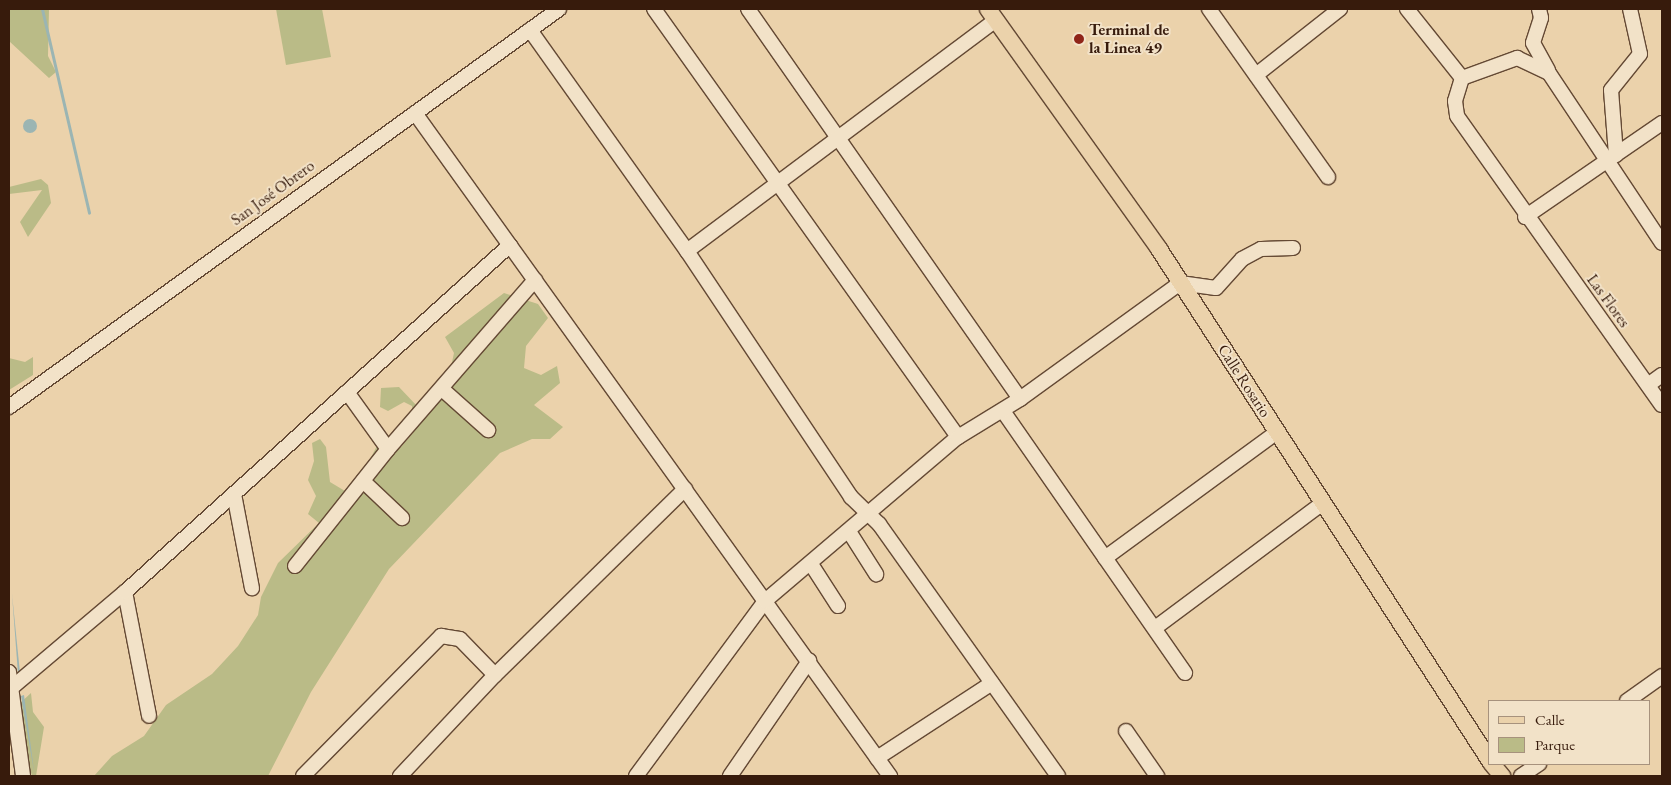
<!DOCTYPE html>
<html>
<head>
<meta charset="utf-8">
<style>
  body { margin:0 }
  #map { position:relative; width:1671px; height:785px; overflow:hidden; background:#ebd2ab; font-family:"EB Garamond",serif }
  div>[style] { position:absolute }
  .green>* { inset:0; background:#babb87 }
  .water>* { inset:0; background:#9bb5b3 }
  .round { border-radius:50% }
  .stream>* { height:3px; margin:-1.5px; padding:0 1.5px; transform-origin:1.5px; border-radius:1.5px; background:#9bb5b3 }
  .roads { filter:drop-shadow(1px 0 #644934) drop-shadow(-1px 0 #644934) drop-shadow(0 1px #644934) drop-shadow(0 -1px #644934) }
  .minor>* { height:14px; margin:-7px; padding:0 7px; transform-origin:7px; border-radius:7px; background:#f2e2c8 }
  .major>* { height:16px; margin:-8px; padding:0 8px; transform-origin:8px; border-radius:8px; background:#ebd2ab }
  .dots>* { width:14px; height:14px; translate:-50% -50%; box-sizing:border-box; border:2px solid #f2e2c8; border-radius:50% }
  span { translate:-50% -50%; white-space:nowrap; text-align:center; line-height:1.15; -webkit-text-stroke:4px #f2e2c8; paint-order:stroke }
  .poi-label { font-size:16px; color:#371b0c; font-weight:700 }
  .left { translate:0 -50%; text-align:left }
  .street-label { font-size:16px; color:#371b0c }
  .frame { position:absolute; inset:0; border:10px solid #371b0c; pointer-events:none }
  .legend { position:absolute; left:1488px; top:700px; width:162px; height:65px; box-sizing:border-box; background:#f2e2c8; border:1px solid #a7927d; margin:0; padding:6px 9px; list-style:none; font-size:15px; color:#371b0c }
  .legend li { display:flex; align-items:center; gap:10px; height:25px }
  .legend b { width:25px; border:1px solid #a7927d }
</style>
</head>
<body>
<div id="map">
  <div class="green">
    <div style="clip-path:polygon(9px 9px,49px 9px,48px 56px,56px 72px,49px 78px,9px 41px)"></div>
    <div style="clip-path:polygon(276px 9px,322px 9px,331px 57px,286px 65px)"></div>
    <div style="clip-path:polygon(41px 179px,48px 185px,51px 203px,28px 237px,20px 222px,42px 190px,9px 194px,9px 187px)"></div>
    <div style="clip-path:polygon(504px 293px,538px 304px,548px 318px,526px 346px,524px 368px,541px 375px,557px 366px,560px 383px,534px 405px,563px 427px,550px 439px,532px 439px,500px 453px,389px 569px,311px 692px,268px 776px,94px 776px,112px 756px,144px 736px,166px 705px,212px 674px,238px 646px,258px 615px,261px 597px,278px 563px,319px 523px,308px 514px,316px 496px,308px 480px,314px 461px,312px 443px,320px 439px,326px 447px,330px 482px,345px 491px,354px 490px,380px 440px,388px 435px,401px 447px,413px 433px,412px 406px,404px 402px,388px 411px,380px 407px,381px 388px,399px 387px,417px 406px,447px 385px,454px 353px,445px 337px)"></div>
    <div style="clip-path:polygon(33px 357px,33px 375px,9px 390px,9px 358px,25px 362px)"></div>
    <div style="clip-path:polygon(31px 693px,33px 712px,44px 727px,36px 776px,32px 776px,20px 735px,18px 705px)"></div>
  </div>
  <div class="water">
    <div class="round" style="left:23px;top:119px;width:14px;height:14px"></div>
    <div style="clip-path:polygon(12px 594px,20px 673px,18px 674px)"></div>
    <div style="clip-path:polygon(24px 695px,34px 771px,21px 696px)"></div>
  </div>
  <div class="stream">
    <div style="left:42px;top:9px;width:209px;rotate:77deg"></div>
  </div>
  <div class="roads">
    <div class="minor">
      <div style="left:654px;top:9px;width:525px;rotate:54.61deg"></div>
      <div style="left:748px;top:9px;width:475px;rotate:55.1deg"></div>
      <div style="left:1209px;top:9px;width:206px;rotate:54.7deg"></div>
      <div style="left:1407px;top:9px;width:88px;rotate:51.4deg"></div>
      <div style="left:1462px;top:78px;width:59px;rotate:-20deg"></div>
      <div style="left:1517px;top:58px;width:35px;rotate:25deg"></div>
      <div style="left:1549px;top:73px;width:204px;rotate:56.4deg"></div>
      <div style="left:1539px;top:9px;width:9px;rotate:77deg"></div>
      <div style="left:1541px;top:18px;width:26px;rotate:108deg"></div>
      <div style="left:1533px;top:43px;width:31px;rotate:61deg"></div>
      <div style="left:530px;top:30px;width:271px;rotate:54.6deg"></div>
      <div style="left:687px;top:251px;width:296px;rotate:56.3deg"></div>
      <div style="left:851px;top:497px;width:39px;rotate:44deg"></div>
      <div style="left:879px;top:524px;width:309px;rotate:54.6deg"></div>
      <div style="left:1256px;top:75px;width:107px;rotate:-38.2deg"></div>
      <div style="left:1462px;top:78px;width:24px;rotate:107deg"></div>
      <div style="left:1455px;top:101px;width:15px;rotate:82deg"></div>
      <div style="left:1457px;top:116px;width:354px;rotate:54.7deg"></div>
      <div style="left:415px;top:113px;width:816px;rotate:54.38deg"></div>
      <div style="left:1616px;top:155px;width:65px;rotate:-94.4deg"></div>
      <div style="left:1611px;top:90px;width:46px;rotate:-51.1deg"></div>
      <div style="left:1640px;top:54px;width:46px;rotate:-102.5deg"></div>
      <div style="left:1525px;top:217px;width:166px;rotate:-34.5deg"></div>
      <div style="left:687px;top:251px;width:386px;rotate:-36.8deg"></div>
      <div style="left:1648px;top:385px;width:17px;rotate:-36deg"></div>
      <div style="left:442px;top:389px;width:62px;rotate:41.7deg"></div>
      <div style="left:347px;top:392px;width:70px;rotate:54.3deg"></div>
      <div style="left:9px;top:407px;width:679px;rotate:-35.89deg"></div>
      <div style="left:1003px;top:411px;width:319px;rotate:55.2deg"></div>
      <div style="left:363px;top:481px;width:54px;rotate:43.5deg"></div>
      <div style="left:234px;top:494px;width:96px;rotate:79.2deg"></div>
      <div style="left:850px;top:533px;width:49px;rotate:57.6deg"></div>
      <div style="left:1105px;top:558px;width:213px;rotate:-36.2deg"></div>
      <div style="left:811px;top:564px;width:50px;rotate:57.3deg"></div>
      <div style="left:295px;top:566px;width:149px;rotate:-51.5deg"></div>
      <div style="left:388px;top:449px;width:224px;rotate:-49deg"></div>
      <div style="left:125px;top:592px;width:126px;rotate:79deg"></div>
      <div style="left:1155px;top:628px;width:209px;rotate:-36.7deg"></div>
      <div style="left:9px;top:672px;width:105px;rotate:82.3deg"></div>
      <div style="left:9px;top:690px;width:152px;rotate:-40.2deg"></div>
      <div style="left:125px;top:592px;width:518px;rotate:-42.03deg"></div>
      <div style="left:1627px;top:701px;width:43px;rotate:-35.5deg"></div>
      <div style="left:1126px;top:731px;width:55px;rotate:55.4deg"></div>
      <div style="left:877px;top:758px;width:137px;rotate:-33.1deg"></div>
      <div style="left:303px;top:776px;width:197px;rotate:-45.4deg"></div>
      <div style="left:441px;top:636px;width:19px;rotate:9deg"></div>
      <div style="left:460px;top:639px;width:50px;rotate:45.8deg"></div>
      <div style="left:400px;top:776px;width:139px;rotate:-46.8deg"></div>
      <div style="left:495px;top:675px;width:266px;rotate:-44.4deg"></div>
      <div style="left:636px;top:776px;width:217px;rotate:-53.6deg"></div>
      <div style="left:765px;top:601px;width:253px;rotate:-40.4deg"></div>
      <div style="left:958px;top:437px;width:73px;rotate:-31.5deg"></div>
      <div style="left:1020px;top:399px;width:198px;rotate:-35.9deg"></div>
      <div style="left:1180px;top:283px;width:36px;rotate:8deg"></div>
      <div style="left:1216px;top:288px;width:39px;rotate:-48deg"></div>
      <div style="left:1242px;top:259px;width:21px;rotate:-28deg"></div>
      <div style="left:1261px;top:249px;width:32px;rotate:-2deg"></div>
      <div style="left:730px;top:776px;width:140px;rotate:-55.5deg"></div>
      <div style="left:1521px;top:776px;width:22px;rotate:-34deg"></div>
    </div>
    <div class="major">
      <div style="left:988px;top:9px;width:295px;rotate:54.5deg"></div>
      <div style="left:1159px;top:249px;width:610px;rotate:57.12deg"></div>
      <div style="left:1492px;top:764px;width:16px;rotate:50deg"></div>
    </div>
  </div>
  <div class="dots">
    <div style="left:1079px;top:39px;background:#8f2418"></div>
  </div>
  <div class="poi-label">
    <span class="left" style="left:1089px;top:39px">Terminal de<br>la Linea 49</span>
  </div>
  <div class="street-label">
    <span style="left:273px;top:193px;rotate:-36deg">San José Obrero</span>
    <span style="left:1608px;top:301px;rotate:54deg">Las Flores</span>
    <span style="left:1244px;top:381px;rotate:57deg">Calle Rosario</span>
  </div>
  <div class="frame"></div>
  <ul class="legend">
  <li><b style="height:6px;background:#ebd2ab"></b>Calle</li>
  <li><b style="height:14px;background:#babb87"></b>Parque</li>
  </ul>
</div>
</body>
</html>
